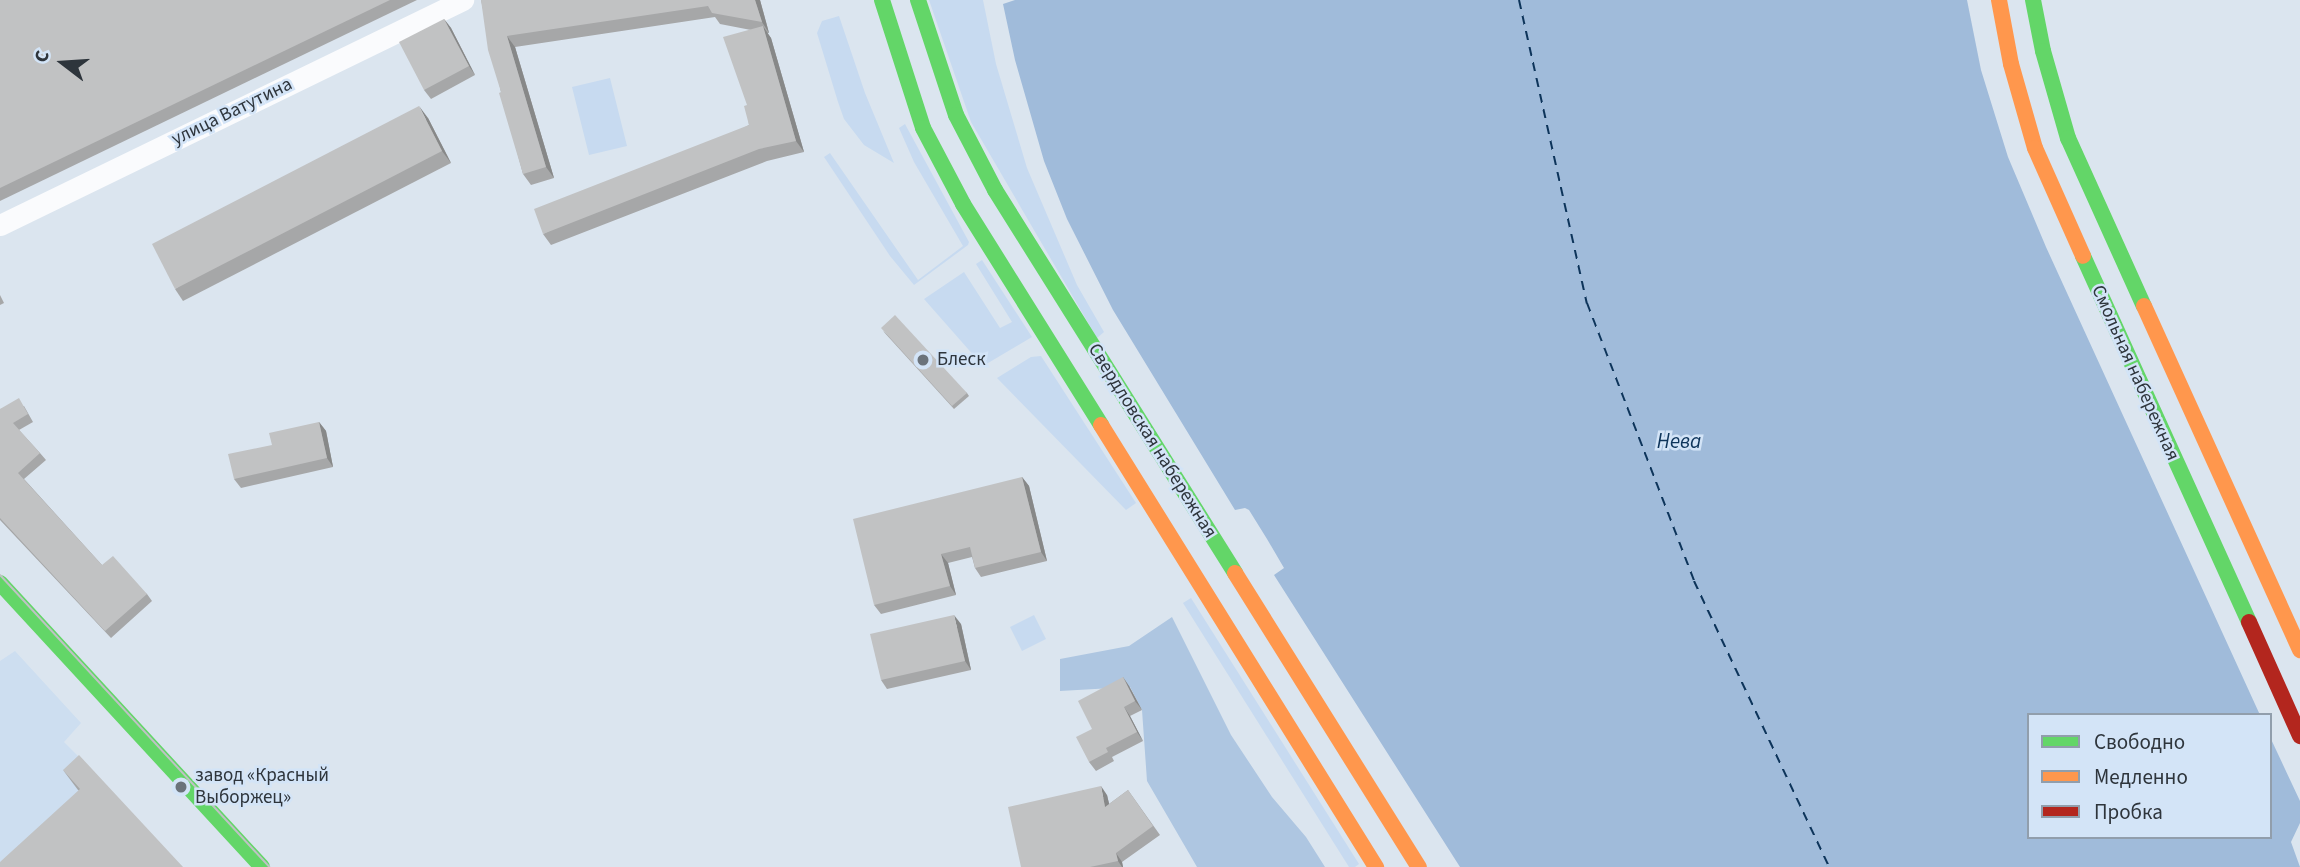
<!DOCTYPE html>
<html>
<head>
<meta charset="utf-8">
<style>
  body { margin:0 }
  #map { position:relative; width:2300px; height:867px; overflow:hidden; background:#dbe5ef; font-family:"Source Sans 3",sans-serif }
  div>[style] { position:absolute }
  .built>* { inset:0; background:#cddef0 }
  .green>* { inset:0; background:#c7daf0 }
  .forest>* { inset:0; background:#aec6e1 }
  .water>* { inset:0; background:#a0bbda }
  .ferry>* { height:2px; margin-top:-1px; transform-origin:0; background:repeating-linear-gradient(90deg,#0d345a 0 9px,transparent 0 16px) }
  .street>* { height:21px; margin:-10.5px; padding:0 10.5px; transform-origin:10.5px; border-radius:10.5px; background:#fafbfd }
  .fast>* { height:16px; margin:-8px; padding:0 8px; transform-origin:8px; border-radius:8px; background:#63d668 }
  .slow>* { height:16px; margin:-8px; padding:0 8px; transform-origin:8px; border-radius:8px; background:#ff974d }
  .jam>* { height:16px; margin:-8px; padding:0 8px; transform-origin:8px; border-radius:8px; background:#b3261e }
  .tram>* { height:2px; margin:-1px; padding:0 1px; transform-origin:1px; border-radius:1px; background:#bfc2c4 }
  .wall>* { inset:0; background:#a6a7a8 }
  .shaded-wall>* { inset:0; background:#878888 }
  .building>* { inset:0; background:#c1c2c3 }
  .dots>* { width:19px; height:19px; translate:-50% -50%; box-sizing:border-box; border:4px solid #d3e4f7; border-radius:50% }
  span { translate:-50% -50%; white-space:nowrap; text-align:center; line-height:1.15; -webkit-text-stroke:5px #d3e4f7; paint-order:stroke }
  .street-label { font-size:19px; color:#2e353c }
  .poi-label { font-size:19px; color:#2e353c }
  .left { translate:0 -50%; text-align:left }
  .water-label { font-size:21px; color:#0d345a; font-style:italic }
  .legend { position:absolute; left:2027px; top:713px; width:245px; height:126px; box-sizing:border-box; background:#d3e4f7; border:2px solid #919eac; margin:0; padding:9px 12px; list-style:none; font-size:21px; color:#2e353c }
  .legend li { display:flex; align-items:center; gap:14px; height:35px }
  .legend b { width:35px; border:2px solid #919eac }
  .north { position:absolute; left:28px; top:28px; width:70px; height:70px; -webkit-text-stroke:5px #d3e4f7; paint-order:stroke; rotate:287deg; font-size:19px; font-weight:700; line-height:28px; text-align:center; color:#2e353c }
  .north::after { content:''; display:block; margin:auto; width:24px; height:32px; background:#2e353c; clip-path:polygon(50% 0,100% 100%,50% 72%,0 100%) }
</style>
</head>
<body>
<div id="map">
  <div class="built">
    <div style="clip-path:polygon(15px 651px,81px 723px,64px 742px,97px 775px,0 867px,0 661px)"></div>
  </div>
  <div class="green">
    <div style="clip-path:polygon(929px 0,983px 0,996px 64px,1027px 168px,1077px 285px,1104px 332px,1097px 338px,971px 122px)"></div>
    <div style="clip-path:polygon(839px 16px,865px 93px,894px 163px,864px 145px,844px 119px,838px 102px,817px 33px,822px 21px)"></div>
    <div style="clip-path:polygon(610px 78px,627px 146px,589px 155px,572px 87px)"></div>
    <div style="clip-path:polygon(905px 124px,969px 242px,968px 245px,914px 285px,890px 256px,824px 157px,830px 153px,918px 280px,963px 246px,914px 162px,899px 128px)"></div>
    <div style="clip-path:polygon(982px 260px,1032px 337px,983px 366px,924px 299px,964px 272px,1000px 328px,1012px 322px,976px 264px)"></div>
    <div style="clip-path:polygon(1041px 356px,1136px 503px,1126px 510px,997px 378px,1031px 357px)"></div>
    <div style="clip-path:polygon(1191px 598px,1359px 864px,1355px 867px,1349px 867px,1183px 603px)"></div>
    <div style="clip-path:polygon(1034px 615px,1046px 639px,1022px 651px,1010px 627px)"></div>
  </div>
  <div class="forest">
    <div style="clip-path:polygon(1172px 617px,1231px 735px,1272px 797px,1306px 837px,1325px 867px,1197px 867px,1147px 781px,1142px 710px,1130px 687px,1060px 691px,1060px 659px,1129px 646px)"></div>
  </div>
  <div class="water">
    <div style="clip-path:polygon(1015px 0,1967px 0,1981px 70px,2008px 157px,2046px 247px,2260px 715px,2029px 715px,2029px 837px,2270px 837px,2270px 737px,2300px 801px,2300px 823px,2291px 842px,2300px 867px,1460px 867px,1274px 575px,1284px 568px,1267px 539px,1249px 510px,1245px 508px,1235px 510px,1113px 310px,1067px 219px,1044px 161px,1015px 60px,1003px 4px)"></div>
  </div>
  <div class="ferry">
    <div style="left:1519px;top:0;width:311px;rotate:77.4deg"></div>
    <div style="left:1587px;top:303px;width:298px;rotate:68.9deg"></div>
    <div style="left:1694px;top:581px;width:316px;rotate:64.7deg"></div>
  </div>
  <div class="street">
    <div style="left:0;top:225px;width:515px;rotate:-25.92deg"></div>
  </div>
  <div class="fast">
    <div style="left:882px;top:0;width:134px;rotate:72.2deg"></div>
    <div style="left:923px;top:128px;width:86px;rotate:62.2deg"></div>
    <div style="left:963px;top:204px;width:261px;rotate:58deg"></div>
    <div style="left:918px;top:0;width:121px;rotate:71.7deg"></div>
    <div style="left:956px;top:115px;width:85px;rotate:62.5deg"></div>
    <div style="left:995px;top:190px;width:452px;rotate:57.9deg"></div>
    <div style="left:2033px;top:0;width:52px;rotate:78.9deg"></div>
    <div style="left:2043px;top:51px;width:91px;rotate:74deg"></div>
    <div style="left:2068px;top:138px;width:184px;rotate:65.7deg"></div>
    <div style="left:2083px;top:256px;width:402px;rotate:65.6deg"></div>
    <div style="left:0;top:583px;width:386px;rotate:47.3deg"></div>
  </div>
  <div class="slow">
    <div style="left:1999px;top:0;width:65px;rotate:79.4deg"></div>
    <div style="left:2011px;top:64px;width:87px;rotate:74.1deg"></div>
    <div style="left:2035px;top:148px;width:118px;rotate:66deg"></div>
    <div style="left:2144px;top:306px;width:378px;rotate:65.6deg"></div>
    <div style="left:1101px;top:425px;width:521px;rotate:58.11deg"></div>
    <div style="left:1235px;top:573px;width:347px;rotate:58deg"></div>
  </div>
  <div class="jam">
    <div style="left:2249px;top:622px;width:125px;rotate:65.9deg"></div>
  </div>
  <div class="tram">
    <div style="left:0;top:575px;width:397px;rotate:47.3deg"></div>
  </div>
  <div class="wall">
    <div style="clip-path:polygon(0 0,417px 0,0 201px)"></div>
    <div style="clip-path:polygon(481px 0,760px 0,769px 33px,767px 33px,771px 38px,804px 152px,767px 161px,551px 245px,543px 234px,749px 125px,747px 105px,751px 30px,720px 24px,715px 17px,515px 47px,554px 178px,531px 185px,523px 174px,501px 92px)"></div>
    <div style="clip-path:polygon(444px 19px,451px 28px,475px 75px,431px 99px,424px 90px)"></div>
    <div style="clip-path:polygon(428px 118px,451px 163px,183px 301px,175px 289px)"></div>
    <div style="clip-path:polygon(0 295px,4px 303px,0 305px)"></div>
    <div style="clip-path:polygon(883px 331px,967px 393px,969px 396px,954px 409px)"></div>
    <div style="clip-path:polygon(24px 406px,33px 422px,19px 430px,40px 453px,46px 460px,24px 479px,102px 565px,147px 594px,152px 601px,111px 638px,0 520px,0 409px)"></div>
    <div style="clip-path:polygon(319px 422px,326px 431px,333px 467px,241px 488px,234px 479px)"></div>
    <div style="clip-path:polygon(1022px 477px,1029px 486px,1047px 561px,981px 577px,975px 568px,972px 557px,948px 563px,956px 595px,881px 614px,874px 605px)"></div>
    <div style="clip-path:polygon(961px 624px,971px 670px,887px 689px,881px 680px)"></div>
    <div style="clip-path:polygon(1123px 677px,1129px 686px,1142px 710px,1130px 716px,1143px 741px,1112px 757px,1114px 761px,1096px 771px,1089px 762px,1092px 729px)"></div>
    <div style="clip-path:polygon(63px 770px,183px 867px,78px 790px)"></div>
    <div style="clip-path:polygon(1128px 790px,1160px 835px,1122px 862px,1123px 867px,1021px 867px,1107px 795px,1109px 804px)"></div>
  </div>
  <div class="shaded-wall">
    <div style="clip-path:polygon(755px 0,760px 0,769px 33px,762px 22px)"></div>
    <div style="clip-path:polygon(444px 19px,451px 28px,475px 75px,469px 66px)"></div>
    <div style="clip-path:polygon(763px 26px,771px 38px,804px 152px,796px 141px)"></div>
    <div style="clip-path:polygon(507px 36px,515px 47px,554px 178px,546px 167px)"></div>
    <div style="clip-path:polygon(419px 106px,428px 118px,451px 163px,442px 151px)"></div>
    <div style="clip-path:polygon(319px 422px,326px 431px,333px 467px,327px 458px)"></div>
    <div style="clip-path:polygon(1022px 477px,1029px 486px,1047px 561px,1041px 552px)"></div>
    <div style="clip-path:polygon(941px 554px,948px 563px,956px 595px,950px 586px)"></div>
    <div style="clip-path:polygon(954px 615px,961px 624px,971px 670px,965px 661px)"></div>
    <div style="clip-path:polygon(1123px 677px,1129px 686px,1142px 710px,1135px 701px)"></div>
    <div style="clip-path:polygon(1124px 707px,1130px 716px,1143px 741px,1137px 732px)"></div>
    <div style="clip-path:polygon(1101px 786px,1107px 795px,1112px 816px,1105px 807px)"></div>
    <div style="clip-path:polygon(1116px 853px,1122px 862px,1123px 867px,1122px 867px,1118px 861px)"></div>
  </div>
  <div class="building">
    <div style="clip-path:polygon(0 0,390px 0,0 188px)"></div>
    <div style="clip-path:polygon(481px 0,755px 0,762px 22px,712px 13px,708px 6px,507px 36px,546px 167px,523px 174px,499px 93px,501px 92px,488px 50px)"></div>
    <div style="clip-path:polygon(444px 19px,469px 66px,424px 90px,399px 42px)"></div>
    <div style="clip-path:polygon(763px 26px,796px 141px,759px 149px,543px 234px,534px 209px,749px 125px,744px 106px,747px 105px,723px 37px)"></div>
    <div style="clip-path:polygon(419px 106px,442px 151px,175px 289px,152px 244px)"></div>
    <div style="clip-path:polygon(895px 315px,967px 393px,952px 406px,881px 328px)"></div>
    <div style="clip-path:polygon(19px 398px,28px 414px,13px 423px,40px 453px,18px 473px,102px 565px,113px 556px,147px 594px,105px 631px,0 518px,0 409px)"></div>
    <div style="clip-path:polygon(319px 422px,327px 458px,234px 479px,228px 454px,272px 445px,269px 433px)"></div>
    <div style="clip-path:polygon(1022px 477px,1041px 552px,975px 568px,970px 547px,941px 554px,950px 586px,874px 605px,853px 519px)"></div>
    <div style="clip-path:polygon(954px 615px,965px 661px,881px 680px,870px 634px)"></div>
    <div style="clip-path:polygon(1123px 677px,1135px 701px,1124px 707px,1137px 732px,1106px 748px,1108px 752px,1089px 762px,1076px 737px,1092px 729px,1078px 701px)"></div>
    <div style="clip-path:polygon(79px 755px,183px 867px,0 867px,0 862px,80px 789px,63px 770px)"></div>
    <div style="clip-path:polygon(1101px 786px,1105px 807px,1128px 790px,1153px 826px,1116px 853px,1118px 861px,1090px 867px,1021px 867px,1008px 807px)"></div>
  </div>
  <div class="dots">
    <div style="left:923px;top:360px;background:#6b737b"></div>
    <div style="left:181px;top:787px;background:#6b737b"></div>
  </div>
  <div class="street-label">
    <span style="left:232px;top:112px;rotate:-26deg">улица Ватутина</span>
    <span style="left:2135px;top:373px;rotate:66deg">Смольная набережная</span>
    <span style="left:1152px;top:441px;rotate:58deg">Свердловская набережная</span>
  </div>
  <div class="poi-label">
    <span class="left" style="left:937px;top:360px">Блеск</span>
    <span class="left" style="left:195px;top:787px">завод «Красный<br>Выборжец»</span>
  </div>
  <div class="water-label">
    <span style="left:1679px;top:441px">Нева</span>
  </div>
  <ul class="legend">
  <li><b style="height:9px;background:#63d668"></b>Свободно</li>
  <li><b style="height:9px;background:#ff974d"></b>Медленно</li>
  <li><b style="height:9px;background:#b3261e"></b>Пробка</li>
  </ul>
  <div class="north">С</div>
</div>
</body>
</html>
